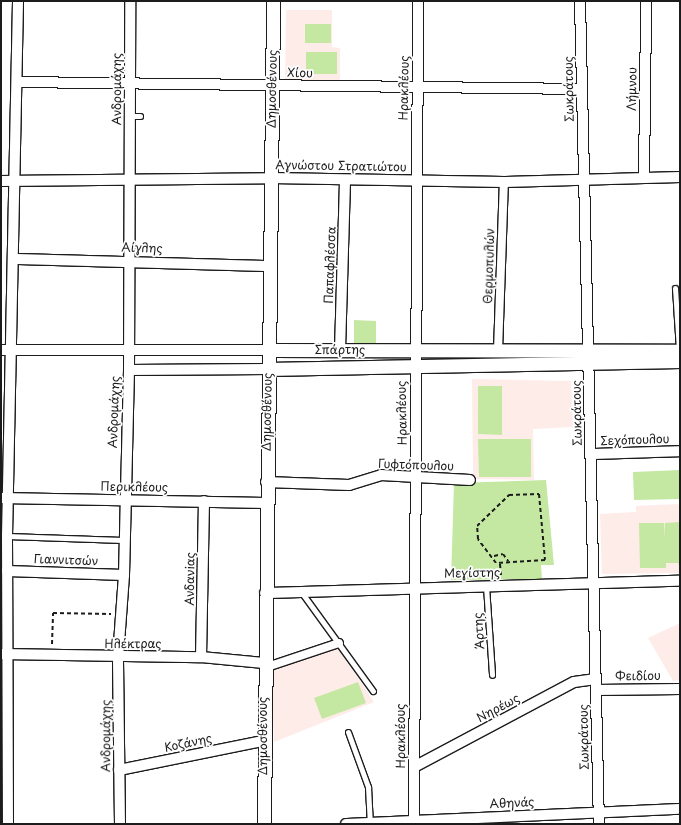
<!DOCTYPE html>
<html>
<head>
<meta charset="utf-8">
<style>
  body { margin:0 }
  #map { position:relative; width:681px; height:825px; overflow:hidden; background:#fff; font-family:"Playpen Sans",sans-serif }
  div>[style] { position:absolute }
  .built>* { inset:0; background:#feece9 }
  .green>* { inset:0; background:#c4e8a2 }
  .path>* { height:2px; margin-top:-1px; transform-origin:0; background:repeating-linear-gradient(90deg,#1c1c1c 0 4px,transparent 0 7px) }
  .roads { filter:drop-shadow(1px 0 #1c1c1c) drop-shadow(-1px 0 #1c1c1c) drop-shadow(0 1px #1c1c1c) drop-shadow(0 -1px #1c1c1c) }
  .service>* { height:5px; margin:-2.5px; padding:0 2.5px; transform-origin:2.5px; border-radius:2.5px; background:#fff }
  .pedestrian>* { height:8px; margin:-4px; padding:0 4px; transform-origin:4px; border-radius:4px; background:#fff }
  .minor>* { height:10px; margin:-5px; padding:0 5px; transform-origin:5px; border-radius:5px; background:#fff }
  .tertiary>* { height:13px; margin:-6.5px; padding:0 6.5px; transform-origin:6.5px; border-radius:6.5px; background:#fff }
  span { translate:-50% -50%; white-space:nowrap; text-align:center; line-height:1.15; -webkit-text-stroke:3.5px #fff; paint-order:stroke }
  .street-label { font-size:12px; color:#1c1c1c }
  .frame { position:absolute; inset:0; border:2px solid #1c1c1c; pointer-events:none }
</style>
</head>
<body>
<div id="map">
  <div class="built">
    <div style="clip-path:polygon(286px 10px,332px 10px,332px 47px,340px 48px,340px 80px,285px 80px)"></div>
    <div style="clip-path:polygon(472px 379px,571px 381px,573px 427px,533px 429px,534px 480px,473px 479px)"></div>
    <div style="clip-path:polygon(680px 504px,680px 573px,602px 574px,600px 514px,636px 512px,636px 506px)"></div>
    <div style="clip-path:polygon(680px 623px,680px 680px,673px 681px,648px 638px)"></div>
    <div style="clip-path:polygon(338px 646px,374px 702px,274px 742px,271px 668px)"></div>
  </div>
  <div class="green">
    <div style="clip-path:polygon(305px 24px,331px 24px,331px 43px,305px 43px)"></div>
    <div style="clip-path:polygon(306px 52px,337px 52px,337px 74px,306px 74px)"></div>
    <div style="clip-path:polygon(354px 320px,376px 321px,376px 346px,354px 346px)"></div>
    <div style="clip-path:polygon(478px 386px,502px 386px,502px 435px,478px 434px)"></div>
    <div style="clip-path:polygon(478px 439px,531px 439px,531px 477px,479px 477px)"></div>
    <div style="clip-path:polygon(680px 470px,680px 499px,634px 500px,633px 472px)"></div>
    <div style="clip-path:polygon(546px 480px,554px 565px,541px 565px,542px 579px,451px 580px,454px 483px)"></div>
    <div style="clip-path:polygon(680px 522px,680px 567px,678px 563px,666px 563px,666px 568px,640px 568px,639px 523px,664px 523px,665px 539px,665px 523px)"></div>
    <div style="clip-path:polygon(358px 682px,366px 703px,322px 719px,314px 698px)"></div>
  </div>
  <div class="path">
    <div style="left:539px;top:494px;width:66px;rotate:84.8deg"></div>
    <div style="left:545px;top:560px;width:49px;rotate:176.5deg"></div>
    <div style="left:496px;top:563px;width:30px;rotate:-127deg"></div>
    <div style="left:478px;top:539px;width:13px;rotate:-94deg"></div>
    <div style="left:477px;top:526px;width:45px;rotate:-44.1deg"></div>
    <div style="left:509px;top:495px;width:30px;rotate:-2deg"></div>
    <div style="left:494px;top:556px;width:9px;rotate:-13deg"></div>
    <div style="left:503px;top:554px;width:9px;rotate:54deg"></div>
    <div style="left:500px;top:564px;width:12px;rotate:85deg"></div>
    <div style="left:52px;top:644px;width:31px;rotate:-88deg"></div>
    <div style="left:53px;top:613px;width:58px;rotate:1deg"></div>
  </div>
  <div class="roads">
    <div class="service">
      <div style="left:130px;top:116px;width:10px"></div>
      <div style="left:675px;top:288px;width:62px;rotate:86.3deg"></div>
      <div style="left:7px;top:536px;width:116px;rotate:2deg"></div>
      <div style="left:486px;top:586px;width:89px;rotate:86.1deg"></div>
      <div style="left:302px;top:593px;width:121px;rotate:54.1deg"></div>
      <div style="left:348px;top:732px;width:59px;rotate:70deg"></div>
      <div style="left:368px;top:787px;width:36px;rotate:87deg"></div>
    </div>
    <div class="pedestrian">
      <div style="left:498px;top:351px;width:169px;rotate:-88deg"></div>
      <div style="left:264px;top:668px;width:79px;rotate:-18.4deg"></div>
    </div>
    <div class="minor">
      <div style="left:580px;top:1px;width:823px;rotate:88.68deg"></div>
      <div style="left:18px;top:82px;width:564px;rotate:0.71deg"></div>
      <div style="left:644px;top:177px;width:176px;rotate:-89.3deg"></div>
      <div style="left:1px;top:181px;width:270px;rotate:-0.6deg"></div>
      <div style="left:271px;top:178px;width:233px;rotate:1deg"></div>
      <div style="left:504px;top:182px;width:176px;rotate:-1.6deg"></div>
      <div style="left:14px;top:259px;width:255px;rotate:1.6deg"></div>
      <div style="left:1px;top:350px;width:266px"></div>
      <div style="left:340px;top:350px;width:170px;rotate:-88.3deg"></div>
      <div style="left:129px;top:370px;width:138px;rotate:-0.4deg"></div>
      <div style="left:591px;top:454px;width:89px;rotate:-1.9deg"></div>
      <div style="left:266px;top:482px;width:83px;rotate:2.1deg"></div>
      <div style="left:349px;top:485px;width:34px;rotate:-17deg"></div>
      <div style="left:381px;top:475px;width:89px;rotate:3.2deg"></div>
      <div style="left:1px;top:498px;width:265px;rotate:1.1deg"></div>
      <div style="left:7px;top:571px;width:117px;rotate:2deg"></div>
      <div style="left:265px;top:593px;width:415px;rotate:-1.7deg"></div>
      <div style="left:2px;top:654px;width:199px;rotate:0.9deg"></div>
      <div style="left:201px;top:657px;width:63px;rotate:5.4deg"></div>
      <div style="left:201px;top:657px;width:156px;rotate:-88.9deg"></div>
      <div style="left:596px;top:690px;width:84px;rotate:-0.7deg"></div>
      <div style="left:414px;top:767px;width:181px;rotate:-28deg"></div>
      <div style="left:574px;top:682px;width:22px;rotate:-8deg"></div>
      <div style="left:119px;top:770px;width:147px;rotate:-11.4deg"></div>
      <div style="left:8px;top:824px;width:288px;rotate:-90.2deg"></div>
      <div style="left:7px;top:536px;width:535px;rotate:-88.82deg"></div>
      <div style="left:120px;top:824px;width:167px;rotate:-90.7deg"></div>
      <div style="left:118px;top:657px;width:82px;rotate:-85.8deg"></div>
      <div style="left:124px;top:575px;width:205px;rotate:-88.6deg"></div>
      <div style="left:129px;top:370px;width:369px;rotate:-89.8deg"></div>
      <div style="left:346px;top:824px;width:334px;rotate:-2.6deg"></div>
      <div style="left:414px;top:824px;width:823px;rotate:-89.72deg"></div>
    </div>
    <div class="tertiary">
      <div style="left:267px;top:350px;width:413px;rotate:0.1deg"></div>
      <div style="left:267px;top:369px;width:413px;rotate:-1.1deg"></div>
      <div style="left:264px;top:824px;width:823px;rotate:-89.37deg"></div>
    </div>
  </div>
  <div class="street-label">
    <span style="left:300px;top:73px;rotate:1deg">Χίου</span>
    <span style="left:404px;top:88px;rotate:-89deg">Ηρακλέους</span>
    <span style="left:117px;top:89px;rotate:-90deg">Ανδρομάχης</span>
    <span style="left:272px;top:89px;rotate:-89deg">Δημοσθένους</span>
    <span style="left:569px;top:89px;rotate:-91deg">Σωκράτους</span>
    <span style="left:632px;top:89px;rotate:-89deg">Λήμνου</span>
    <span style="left:341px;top:166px;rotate:1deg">Αγνώστου Στρατιώτου</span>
    <span style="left:142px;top:248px;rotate:2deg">Αίγλης</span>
    <span style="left:330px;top:265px;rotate:-88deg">Παπαφλέσσα</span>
    <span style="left:489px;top:266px;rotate:-88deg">Θερμοπυλών</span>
    <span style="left:340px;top:350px">Σπάρτης</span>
    <span style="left:114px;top:412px;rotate:-88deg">Ανδρομάχης</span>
    <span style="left:267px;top:412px;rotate:-89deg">Δημοσθένους</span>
    <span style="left:402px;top:413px;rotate:-91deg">Ηρακλέους</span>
    <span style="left:577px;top:413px;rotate:-91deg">Σωκράτους</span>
    <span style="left:635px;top:440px;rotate:-2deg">Σεχόπουλου</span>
    <span style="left:416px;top:465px;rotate:2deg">Γυφτόπουλου</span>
    <span style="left:134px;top:487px;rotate:1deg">Περικλέους</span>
    <span style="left:66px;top:560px;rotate:2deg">Γιαννιτσών</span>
    <span style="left:472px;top:573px;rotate:-1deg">Μεγίστης</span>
    <span style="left:190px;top:579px;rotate:-89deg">Ανδανiας</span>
    <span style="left:479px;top:631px;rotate:-94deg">Άρτης</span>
    <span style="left:133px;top:644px">Ηλέκτρας</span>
    <span style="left:638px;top:676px;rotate:-1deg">Φειδίου</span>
    <span style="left:498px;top:708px;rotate:-28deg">Νηρέως</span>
    <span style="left:106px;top:736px;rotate:-90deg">Ανδρομάχης</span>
    <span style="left:263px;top:736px;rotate:-90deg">Δημοσθένους</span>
    <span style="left:401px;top:736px;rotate:-90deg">Ηρακλέους</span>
    <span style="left:584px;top:737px;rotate:-91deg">Σωκράτους</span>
    <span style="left:188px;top:743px;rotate:-12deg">Κοζάνης</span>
    <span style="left:512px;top:803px;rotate:-3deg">Αθηνάς</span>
  </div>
  <div class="frame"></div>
</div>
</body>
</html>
